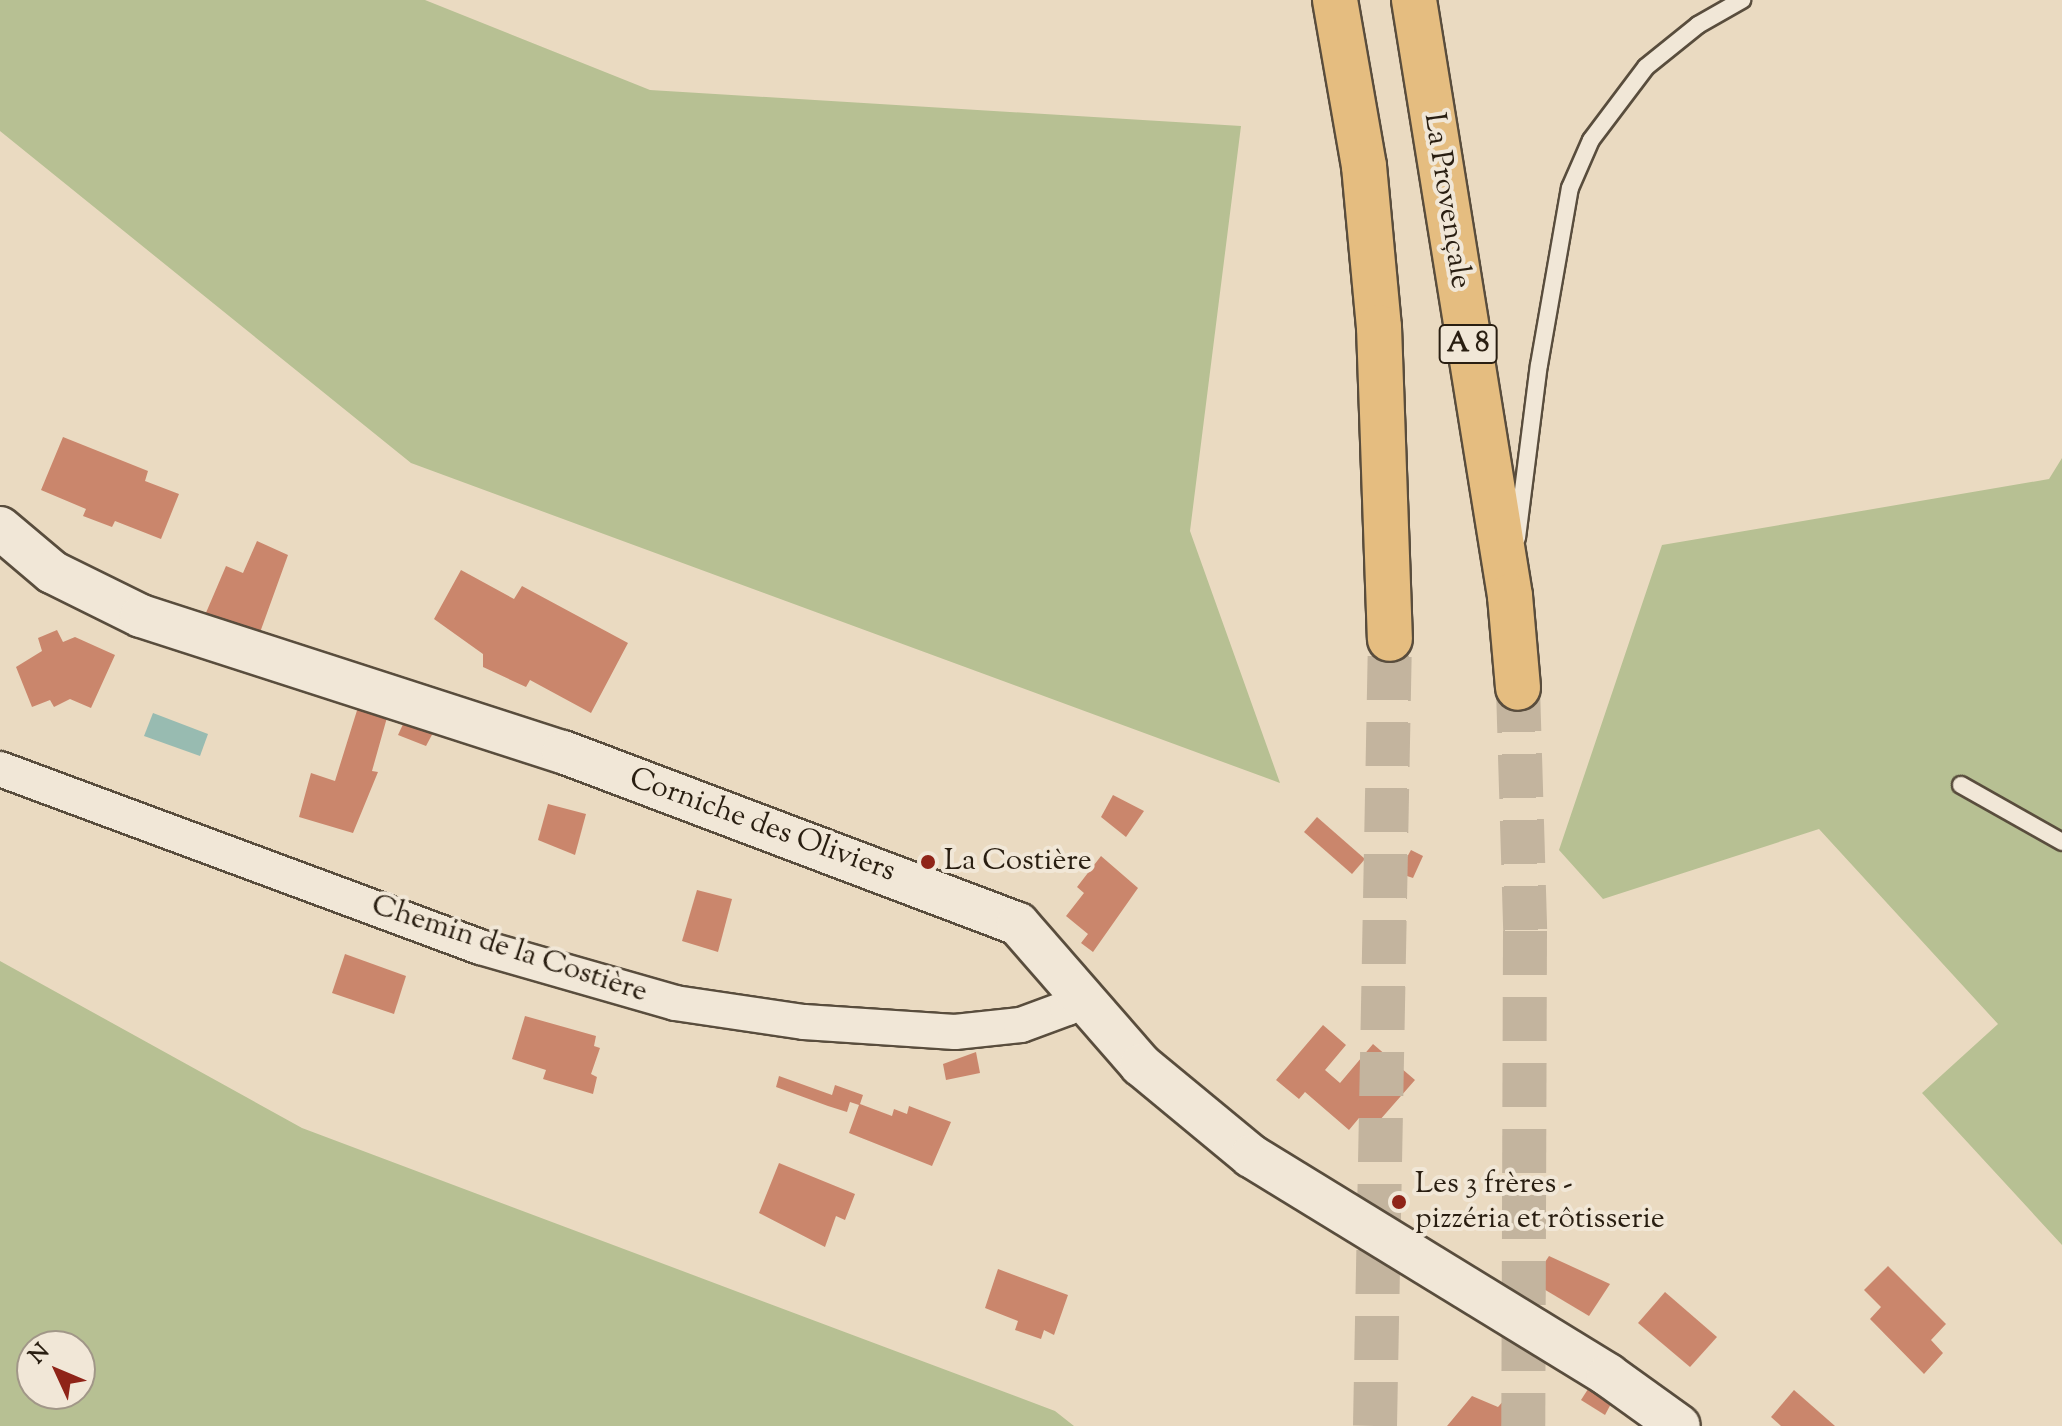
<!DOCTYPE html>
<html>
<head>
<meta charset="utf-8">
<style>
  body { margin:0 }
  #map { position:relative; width:2062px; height:1426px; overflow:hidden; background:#eadac1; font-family:"Sorts Mill Goudy",serif }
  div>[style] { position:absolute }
  .green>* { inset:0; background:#b7c093 }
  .water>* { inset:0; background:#98bbb1 }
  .building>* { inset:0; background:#ca866c }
  .motorway-tunnel>* { height:44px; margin-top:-22px; transform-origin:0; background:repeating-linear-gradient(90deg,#c3b49e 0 44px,transparent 0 66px) }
  .roads { filter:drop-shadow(2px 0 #594d3d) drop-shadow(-2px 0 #594d3d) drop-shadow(0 2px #594d3d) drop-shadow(0 -2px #594d3d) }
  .service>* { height:16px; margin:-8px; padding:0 8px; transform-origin:8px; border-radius:8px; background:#f1e7d7 }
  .minor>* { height:34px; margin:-17px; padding:0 17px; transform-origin:17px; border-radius:17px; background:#f1e7d7 }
  .tertiary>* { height:42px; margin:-21px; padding:0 21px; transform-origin:21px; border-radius:21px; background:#f1e7d7 }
  .motorway>* { height:44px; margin:-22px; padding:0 22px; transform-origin:22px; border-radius:22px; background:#e5bd80 }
  .dots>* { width:22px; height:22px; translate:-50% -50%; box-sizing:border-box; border:4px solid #f1e7d7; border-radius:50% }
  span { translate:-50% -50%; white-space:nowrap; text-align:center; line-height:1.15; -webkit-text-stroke:8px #f1e7d7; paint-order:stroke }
  .shield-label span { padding:2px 6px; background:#f1e7d7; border:2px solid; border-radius:6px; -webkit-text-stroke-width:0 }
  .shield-label { font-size:28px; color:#291e11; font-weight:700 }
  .street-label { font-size:30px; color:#291e11 }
  .poi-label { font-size:30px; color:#291e11 }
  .left { translate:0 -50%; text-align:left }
  .north { position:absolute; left:16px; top:1330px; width:80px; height:80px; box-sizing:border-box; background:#f1e7d7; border:2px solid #a19788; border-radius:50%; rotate:314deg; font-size:22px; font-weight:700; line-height:32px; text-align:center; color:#291e11 }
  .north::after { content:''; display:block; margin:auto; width:28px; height:36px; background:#8f2418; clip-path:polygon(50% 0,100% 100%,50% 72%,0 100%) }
</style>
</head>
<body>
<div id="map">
  <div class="green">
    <div style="clip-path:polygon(0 0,425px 0,650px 90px,1241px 126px,1190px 531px,1280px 783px,411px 463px,0 131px)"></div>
    <div style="clip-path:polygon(2062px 458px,2062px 1245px,1922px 1093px,1998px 1024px,1819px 829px,1603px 899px,1559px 850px,1662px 545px,2049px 479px)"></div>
    <div style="clip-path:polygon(evenodd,0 961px,302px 1128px,1055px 1411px,1074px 1426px,0 1426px,0 961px,32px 1346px,80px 1346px,80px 1394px,32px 1394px,32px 1346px)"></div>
  </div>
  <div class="water">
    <div style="clip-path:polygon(153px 713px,208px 734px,200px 756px,144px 736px)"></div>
  </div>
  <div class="building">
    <div style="clip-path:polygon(63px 437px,148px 471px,145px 481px,179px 494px,161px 539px,115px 521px,112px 527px,83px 516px,86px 509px,41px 490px)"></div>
    <div style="clip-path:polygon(257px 541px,288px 555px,258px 638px,205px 615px,226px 566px,243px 573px)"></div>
    <div style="clip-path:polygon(461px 570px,514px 599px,522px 586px,628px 643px,591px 713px,530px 680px,526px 687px,483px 667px,483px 654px,434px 619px)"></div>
    <div style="clip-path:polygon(57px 630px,63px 642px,75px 637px,115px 655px,91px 708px,70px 699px,54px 707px,50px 700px,32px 707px,16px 667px,42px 651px,38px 638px)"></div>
    <div style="clip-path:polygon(359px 704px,388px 714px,372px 771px,378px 772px,353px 833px,299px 817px,311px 773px,335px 781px)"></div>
    <div style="clip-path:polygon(405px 720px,434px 731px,426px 746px,398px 735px)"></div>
    <div style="clip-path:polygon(1113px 795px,1144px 811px,1126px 837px,1101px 817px)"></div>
    <div style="clip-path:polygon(548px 804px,586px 814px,575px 855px,538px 840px)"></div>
    <div style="clip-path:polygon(1317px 817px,1365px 859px,1352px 874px,1304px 832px)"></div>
    <div style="clip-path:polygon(1411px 850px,1423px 856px,1413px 878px,1398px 873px)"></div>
    <div style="clip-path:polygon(1101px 856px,1138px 888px,1093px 952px,1081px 943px,1088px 934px,1066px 916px,1084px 893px,1077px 887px)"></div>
    <div style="clip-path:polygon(697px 890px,732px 899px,718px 952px,682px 941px)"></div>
    <div style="clip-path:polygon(345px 954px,406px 976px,394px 1014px,332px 993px)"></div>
    <div style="clip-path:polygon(525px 1016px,596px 1036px,594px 1046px,600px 1048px,591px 1074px,597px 1077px,593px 1094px,543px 1079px,546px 1070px,512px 1059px)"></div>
    <div style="clip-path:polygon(1323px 1025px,1346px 1045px,1325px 1070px,1340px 1083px,1373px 1044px,1415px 1080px,1372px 1129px,1359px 1118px,1349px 1130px,1305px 1092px,1299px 1099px,1276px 1080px)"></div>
    <div style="clip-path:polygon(976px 1052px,980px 1073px,946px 1080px,943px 1064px)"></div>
    <div style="clip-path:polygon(779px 1076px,832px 1095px,835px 1085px,863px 1095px,860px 1104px,892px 1116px,894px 1109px,907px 1114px,909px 1106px,951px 1122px,932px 1166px,849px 1133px,859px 1105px,850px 1102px,847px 1112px,828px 1106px,776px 1087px)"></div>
    <div style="clip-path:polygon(779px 1163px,855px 1194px,845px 1220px,836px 1216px,825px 1247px,759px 1213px)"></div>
    <div style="clip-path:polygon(1549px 1256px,1610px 1284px,1589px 1316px,1532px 1282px)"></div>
    <div style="clip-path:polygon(1888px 1266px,1946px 1324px,1931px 1340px,1943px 1353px,1924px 1374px,1870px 1319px,1881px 1307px,1864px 1290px)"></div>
    <div style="clip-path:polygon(998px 1269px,1068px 1295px,1054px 1335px,1044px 1330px,1041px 1339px,1015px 1330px,1018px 1321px,985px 1308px)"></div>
    <div style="clip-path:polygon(1665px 1292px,1717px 1337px,1690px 1367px,1638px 1323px)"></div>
    <div style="clip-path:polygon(1590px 1386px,1613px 1400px,1605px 1415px,1581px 1400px)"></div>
    <div style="clip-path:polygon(1794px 1390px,1835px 1426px,1781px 1426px,1771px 1417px)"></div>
    <div style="clip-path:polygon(1472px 1396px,1498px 1407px,1505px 1399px,1522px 1414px,1516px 1422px,1520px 1426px,1447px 1426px)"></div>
  </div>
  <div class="motorway-tunnel">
    <div style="left:1518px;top:688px;width:243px;rotate:88.3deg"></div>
    <div style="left:1525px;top:931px;width:495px;rotate:90.2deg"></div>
    <div style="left:1375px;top:1426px;width:787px;rotate:-88.91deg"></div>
  </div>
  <div class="roads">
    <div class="service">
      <div style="left:1517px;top:538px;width:174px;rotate:-82.8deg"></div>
      <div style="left:1539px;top:365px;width:180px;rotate:-80.1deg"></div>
      <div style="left:1570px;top:188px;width:52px;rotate:-66.4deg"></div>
      <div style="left:1591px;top:140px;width:91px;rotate:-53deg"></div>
      <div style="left:1646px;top:67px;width:67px;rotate:-38.9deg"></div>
      <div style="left:1698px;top:25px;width:51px;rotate:-29.6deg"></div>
      <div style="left:1961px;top:785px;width:116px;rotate:29.4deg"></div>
    </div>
    <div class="minor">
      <div style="left:0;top:769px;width:512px;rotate:20.35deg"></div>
      <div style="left:480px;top:947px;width:203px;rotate:16deg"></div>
      <div style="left:675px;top:1003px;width:130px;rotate:8.4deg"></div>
      <div style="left:804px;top:1022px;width:151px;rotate:3.8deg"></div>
      <div style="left:955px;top:1032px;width:66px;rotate:-6.1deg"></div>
      <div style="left:1021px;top:1025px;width:49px;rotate:-20.3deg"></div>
      <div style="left:1067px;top:1008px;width:16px;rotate:-43deg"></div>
    </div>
    <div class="tertiary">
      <div style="left:0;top:528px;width:68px;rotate:40.2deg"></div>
      <div style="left:52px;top:572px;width:99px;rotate:26.3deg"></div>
      <div style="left:141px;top:616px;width:443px;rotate:17.9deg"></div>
      <div style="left:563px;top:752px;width:486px;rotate:20.7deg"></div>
      <div style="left:1018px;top:924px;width:187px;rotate:48.9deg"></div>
      <div style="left:1141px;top:1065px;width:143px;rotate:39.6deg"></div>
      <div style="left:1251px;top:1156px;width:419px;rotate:31.5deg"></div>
      <div style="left:1608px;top:1375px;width:87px;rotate:35.7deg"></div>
    </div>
    <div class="motorway">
      <div style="left:1335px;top:0;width:169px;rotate:80.1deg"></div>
      <div style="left:1364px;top:166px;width:162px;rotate:84.7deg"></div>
      <div style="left:1379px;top:327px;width:312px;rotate:88deg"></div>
      <div style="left:1414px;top:0;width:604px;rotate:80.85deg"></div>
      <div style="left:1510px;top:596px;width:92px;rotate:85deg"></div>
    </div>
  </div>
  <div class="dots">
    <div style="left:928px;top:862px;background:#8f2418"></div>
    <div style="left:1399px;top:1202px;background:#8f2418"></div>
  </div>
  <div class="shield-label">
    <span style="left:1468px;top:344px">A 8</span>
  </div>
  <div class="street-label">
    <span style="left:1446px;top:201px;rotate:81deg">La Provençale</span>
    <span style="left:762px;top:826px;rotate:20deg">Corniche des Oliviers</span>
    <span style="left:509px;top:950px;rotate:18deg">Chemin de la Costière</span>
  </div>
  <div class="poi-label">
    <span class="left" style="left:944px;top:862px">La Costière</span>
    <span class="left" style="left:1415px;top:1202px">Les 3 frères -<br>pizzéria et rôtisserie</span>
  </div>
  <div class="north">N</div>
</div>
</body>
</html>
